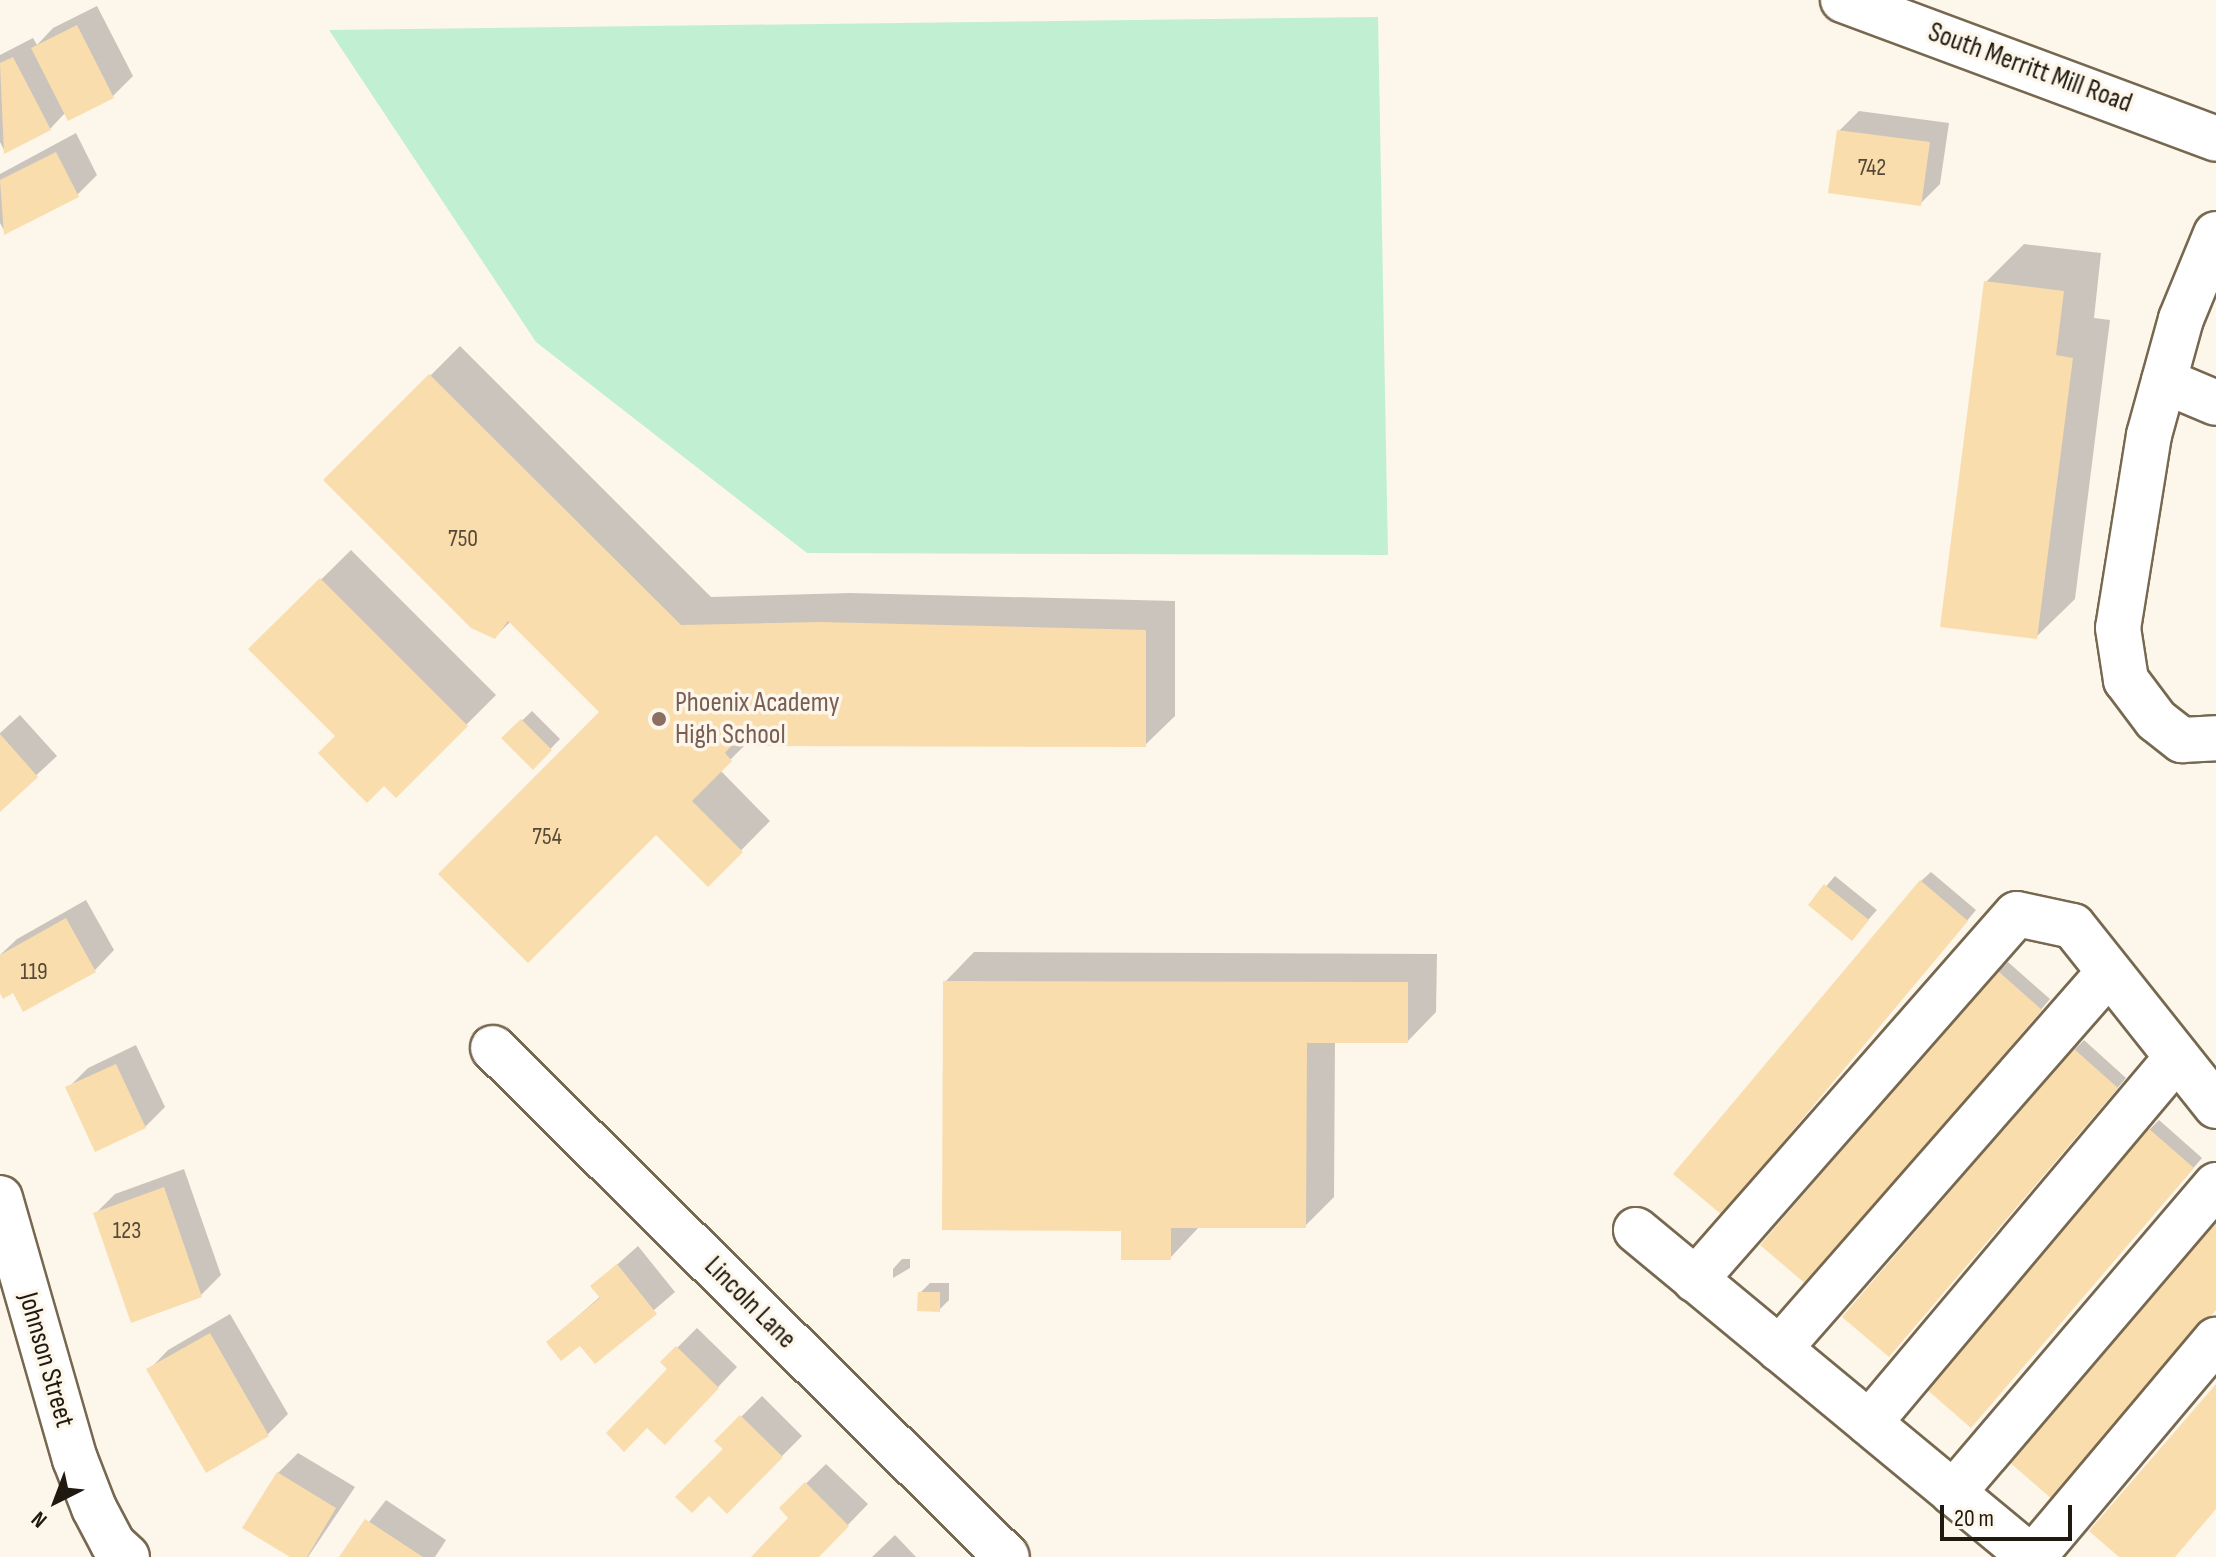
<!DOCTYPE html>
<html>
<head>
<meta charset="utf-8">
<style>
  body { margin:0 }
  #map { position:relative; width:2216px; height:1557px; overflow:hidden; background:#fdf6eb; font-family:"Sofia Sans Condensed",sans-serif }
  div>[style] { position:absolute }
  .green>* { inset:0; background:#c0efd2 }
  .shadow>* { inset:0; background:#0003 }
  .building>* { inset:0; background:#faddad }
  .roads { filter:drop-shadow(2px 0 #776850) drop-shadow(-2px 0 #776850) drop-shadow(0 2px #776850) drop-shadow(0 -2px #776850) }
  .minor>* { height:44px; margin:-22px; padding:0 22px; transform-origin:22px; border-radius:22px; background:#fff }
  .dots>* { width:22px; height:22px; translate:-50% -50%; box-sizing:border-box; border:4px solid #fdf6eb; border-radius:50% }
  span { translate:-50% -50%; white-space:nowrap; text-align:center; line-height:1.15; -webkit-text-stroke:7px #fdf6eb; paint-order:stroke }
  .number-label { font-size:24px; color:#564a37 }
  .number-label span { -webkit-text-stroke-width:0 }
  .street-label { font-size:28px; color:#1f1910 }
  .education-label { font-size:28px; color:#785e54 }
  .left { translate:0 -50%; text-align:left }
  .north { position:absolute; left:16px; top:1461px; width:80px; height:80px; -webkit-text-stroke:6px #fdf6eb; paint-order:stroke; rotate:222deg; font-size:22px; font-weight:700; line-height:32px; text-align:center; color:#1f1910 }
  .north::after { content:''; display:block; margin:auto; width:28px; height:36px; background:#1f1910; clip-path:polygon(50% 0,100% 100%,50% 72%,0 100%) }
  .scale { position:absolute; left:1940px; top:1505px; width:132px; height:36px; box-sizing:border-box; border:4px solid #1f1910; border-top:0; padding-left:10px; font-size:24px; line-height:28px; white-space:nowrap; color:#1f1910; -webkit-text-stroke:6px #fdf6eb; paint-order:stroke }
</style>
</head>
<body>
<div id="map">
  <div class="green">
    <div style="clip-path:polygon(1378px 17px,1388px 555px,807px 553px,536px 342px,329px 30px)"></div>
  </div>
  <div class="shadow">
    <div style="clip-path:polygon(97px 6px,133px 76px,113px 96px,65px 113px,50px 129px,5px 152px,0 142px,0 55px,33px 38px,37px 45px,53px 28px)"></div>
    <div style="clip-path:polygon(1859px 111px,1949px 123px,1940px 184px,1920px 204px,1839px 131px)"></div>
    <div style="clip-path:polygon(76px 133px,97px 175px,77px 195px,5px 232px,0 223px,0 174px)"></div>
    <div style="clip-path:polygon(2024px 244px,2101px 253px,2094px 318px,2110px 320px,2075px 599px,2036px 637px,1986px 282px)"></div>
    <div style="clip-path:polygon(460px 346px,711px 597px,850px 593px,1175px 601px,1175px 716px,1145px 745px,746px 744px,720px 770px,770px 821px,708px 884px,602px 712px,511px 621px,495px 637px,326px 480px)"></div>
    <div style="clip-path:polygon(351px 550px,496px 695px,396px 795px,251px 649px)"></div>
    <div style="clip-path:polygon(532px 711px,560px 739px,533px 767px,504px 738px)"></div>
    <div style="clip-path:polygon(20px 715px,57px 756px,0 809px,0 733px)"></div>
    <div style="clip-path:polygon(1931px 872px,1976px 910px,1731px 1203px,1921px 881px)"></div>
    <div style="clip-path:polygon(1835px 876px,1877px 910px,1852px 938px,1810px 905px)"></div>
    <div style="clip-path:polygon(86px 900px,114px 950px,95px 970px,0 989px,0 955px,17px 939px)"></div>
    <div style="clip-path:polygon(974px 952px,1437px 954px,1436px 1012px,1407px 1042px,1335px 1041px,1334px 1197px,1305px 1226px,1200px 1226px,1170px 1258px,1123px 1229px,945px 982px)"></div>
    <div style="clip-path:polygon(2008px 962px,2050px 999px,1816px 1273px,1998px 971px)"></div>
    <div style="clip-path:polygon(2084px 1040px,2126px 1078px,1898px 1345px,2074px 1050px)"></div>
    <div style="clip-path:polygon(136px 1045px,165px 1107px,145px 1127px,68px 1088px,88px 1068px)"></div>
    <div style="clip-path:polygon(2159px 1120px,2202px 1158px,1980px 1416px,2150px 1129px)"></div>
    <div style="clip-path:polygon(184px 1169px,221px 1275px,201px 1295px,95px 1214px,115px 1194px)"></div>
    <div style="clip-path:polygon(638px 1246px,675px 1292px,595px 1361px,581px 1343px,548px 1342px,601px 1296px,593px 1286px)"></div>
    <div style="clip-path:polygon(902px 1259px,910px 1259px,910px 1268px,893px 1278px,893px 1269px)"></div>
    <div style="clip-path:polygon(930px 1283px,949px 1283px,949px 1300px,939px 1310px,920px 1293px)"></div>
    <div style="clip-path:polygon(230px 1314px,288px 1414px,268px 1434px,206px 1470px,149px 1370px,168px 1350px)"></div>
    <div style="clip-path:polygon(697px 1328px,737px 1367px,685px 1422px,670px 1369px,663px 1362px)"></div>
    <div style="clip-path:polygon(762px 1396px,802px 1436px,727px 1511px,726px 1449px,717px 1441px)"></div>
    <div style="clip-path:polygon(298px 1453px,355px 1487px,308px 1557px,294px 1557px,278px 1473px)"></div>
    <div style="clip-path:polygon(826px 1464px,868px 1504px,817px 1557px,753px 1557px,791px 1518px,781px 1508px)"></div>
    <div style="clip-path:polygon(386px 1500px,446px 1540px,435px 1557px,342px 1557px)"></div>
    <div style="clip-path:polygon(895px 1535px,916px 1557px,872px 1557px)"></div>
  </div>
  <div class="building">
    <div style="clip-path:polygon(77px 25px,114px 98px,68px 121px,31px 48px)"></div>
    <div style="clip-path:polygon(13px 57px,51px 130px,4px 154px,0 63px)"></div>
    <div style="clip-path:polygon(1837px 130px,1930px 142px,1921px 206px,1828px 193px)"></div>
    <div style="clip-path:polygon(56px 152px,79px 197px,4px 235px,0 180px)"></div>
    <div style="clip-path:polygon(1984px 281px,2064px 291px,2056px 355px,2073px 358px,2037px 639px,1940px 627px)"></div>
    <div style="clip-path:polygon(429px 374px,681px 625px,820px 622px,1146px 630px,1146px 747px,731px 746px,725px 753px,732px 761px,692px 801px,743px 852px,708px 887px,656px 835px,528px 963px,438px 874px,599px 712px,508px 621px,495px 639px,471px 628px,323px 480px)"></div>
    <div style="clip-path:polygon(320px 578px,468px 726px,396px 798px,384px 786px,367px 803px,349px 785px,318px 753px,335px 736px,248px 649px)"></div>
    <div style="clip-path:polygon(521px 719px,552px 750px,533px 770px,501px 738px)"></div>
    <div style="clip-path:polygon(0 734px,38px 777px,0 812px)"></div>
    <div style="clip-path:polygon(1920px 880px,1968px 921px,1722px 1215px,1673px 1174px)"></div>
    <div style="clip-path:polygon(1824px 884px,1869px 920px,1852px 941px,1808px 905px)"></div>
    <div style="clip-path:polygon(66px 918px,96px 972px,23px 1012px,13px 993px,3px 999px,0 993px,0 955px)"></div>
    <div style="clip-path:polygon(1997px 970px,2042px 1010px,1807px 1285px,1760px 1245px)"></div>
    <div style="clip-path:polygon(943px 981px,1408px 982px,1408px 1043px,1307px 1043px,1306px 1228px,1171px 1228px,1171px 1260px,1121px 1260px,1121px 1231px,942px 1230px)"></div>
    <div style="clip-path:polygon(2073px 1048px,2118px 1088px,1889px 1357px,1842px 1317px)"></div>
    <div style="clip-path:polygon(116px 1064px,146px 1128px,95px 1152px,65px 1087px)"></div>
    <div style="clip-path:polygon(2148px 1128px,2194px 1168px,1971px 1428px,1925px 1388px)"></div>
    <div style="clip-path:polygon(164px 1187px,202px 1297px,131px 1323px,93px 1213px)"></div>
    <div style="clip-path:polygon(2216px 1216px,2216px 1310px,2053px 1500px,2007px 1460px)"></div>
    <div style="clip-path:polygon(617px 1264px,657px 1314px,595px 1364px,580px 1346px,561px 1361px,546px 1342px,600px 1298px,590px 1286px)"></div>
    <div style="clip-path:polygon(918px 1292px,940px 1292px,940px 1312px,917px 1311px)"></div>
    <div style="clip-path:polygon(210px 1333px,269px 1436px,206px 1473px,146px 1369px)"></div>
    <div style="clip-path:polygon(676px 1346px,719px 1388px,665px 1445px,647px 1428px,624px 1452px,606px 1433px,667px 1369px,660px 1362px)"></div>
    <div style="clip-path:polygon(2216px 1384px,2216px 1509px,2175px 1557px,2119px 1557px,2089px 1531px)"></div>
    <div style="clip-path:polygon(740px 1415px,783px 1457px,727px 1514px,709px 1496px,692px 1513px,675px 1497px,723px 1449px,714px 1441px)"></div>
    <div style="clip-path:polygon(277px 1472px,336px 1508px,307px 1557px,290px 1557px,242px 1528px)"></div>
    <div style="clip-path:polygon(805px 1482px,849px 1526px,819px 1557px,751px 1557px,788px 1518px,779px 1508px)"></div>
    <div style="clip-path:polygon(365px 1519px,423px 1557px,339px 1557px)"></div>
  </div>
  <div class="roads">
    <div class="minor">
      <div style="left:1843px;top:0;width:398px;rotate:20.4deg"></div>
      <div style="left:2216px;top:234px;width:92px;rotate:112.4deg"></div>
      <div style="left:2181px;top:319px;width:120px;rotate:105.4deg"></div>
      <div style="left:2149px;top:435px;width:195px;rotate:99.1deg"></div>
      <div style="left:2118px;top:628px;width:53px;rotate:81.3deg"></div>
      <div style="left:2126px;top:680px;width:50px;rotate:53.1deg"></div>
      <div style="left:2156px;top:720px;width:33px;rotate:38deg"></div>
      <div style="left:2182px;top:740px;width:34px;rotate:-3deg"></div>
      <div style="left:2164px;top:381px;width:56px;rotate:22.9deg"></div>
      <div style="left:493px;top:1048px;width:723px;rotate:44.72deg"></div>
      <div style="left:0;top:1198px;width:272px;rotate:74deg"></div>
      <div style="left:75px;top:1459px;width:53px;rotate:68.8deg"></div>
      <div style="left:94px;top:1508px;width:41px;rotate:62.2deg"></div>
      <div style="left:113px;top:1544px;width:19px;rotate:43deg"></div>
      <div style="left:1636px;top:1230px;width:513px;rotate:39.62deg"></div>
      <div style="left:1695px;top:1280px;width:487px;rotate:-48.7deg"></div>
      <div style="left:2017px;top:914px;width:57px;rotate:12.1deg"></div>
      <div style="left:2073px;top:926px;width:230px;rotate:51.5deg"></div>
      <div style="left:1779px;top:1349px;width:501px;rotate:-48.8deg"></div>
      <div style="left:1869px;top:1423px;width:478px;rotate:-49.9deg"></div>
      <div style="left:1953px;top:1493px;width:405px;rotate:-49.5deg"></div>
      <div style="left:2033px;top:1557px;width:284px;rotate:-49.9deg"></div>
    </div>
  </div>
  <div class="dots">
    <div style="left:659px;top:719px;background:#8d6e63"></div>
  </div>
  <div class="number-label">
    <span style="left:1872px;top:168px">742</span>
    <span style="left:463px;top:539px">750</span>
    <span style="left:547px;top:837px">754</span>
    <span style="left:34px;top:972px">119</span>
    <span style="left:127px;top:1231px">123</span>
  </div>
  <div class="street-label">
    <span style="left:2030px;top:68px;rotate:20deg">South Merritt Mill Road</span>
    <span style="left:750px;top:1303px;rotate:45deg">Lincoln Lane</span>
    <span style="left:46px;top:1360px;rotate:74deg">Johnson Street</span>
  </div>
  <div class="education-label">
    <span class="left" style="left:675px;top:719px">Phoenix Academy<br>High School</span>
  </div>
  <div class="north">N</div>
  <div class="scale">20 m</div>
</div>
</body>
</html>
